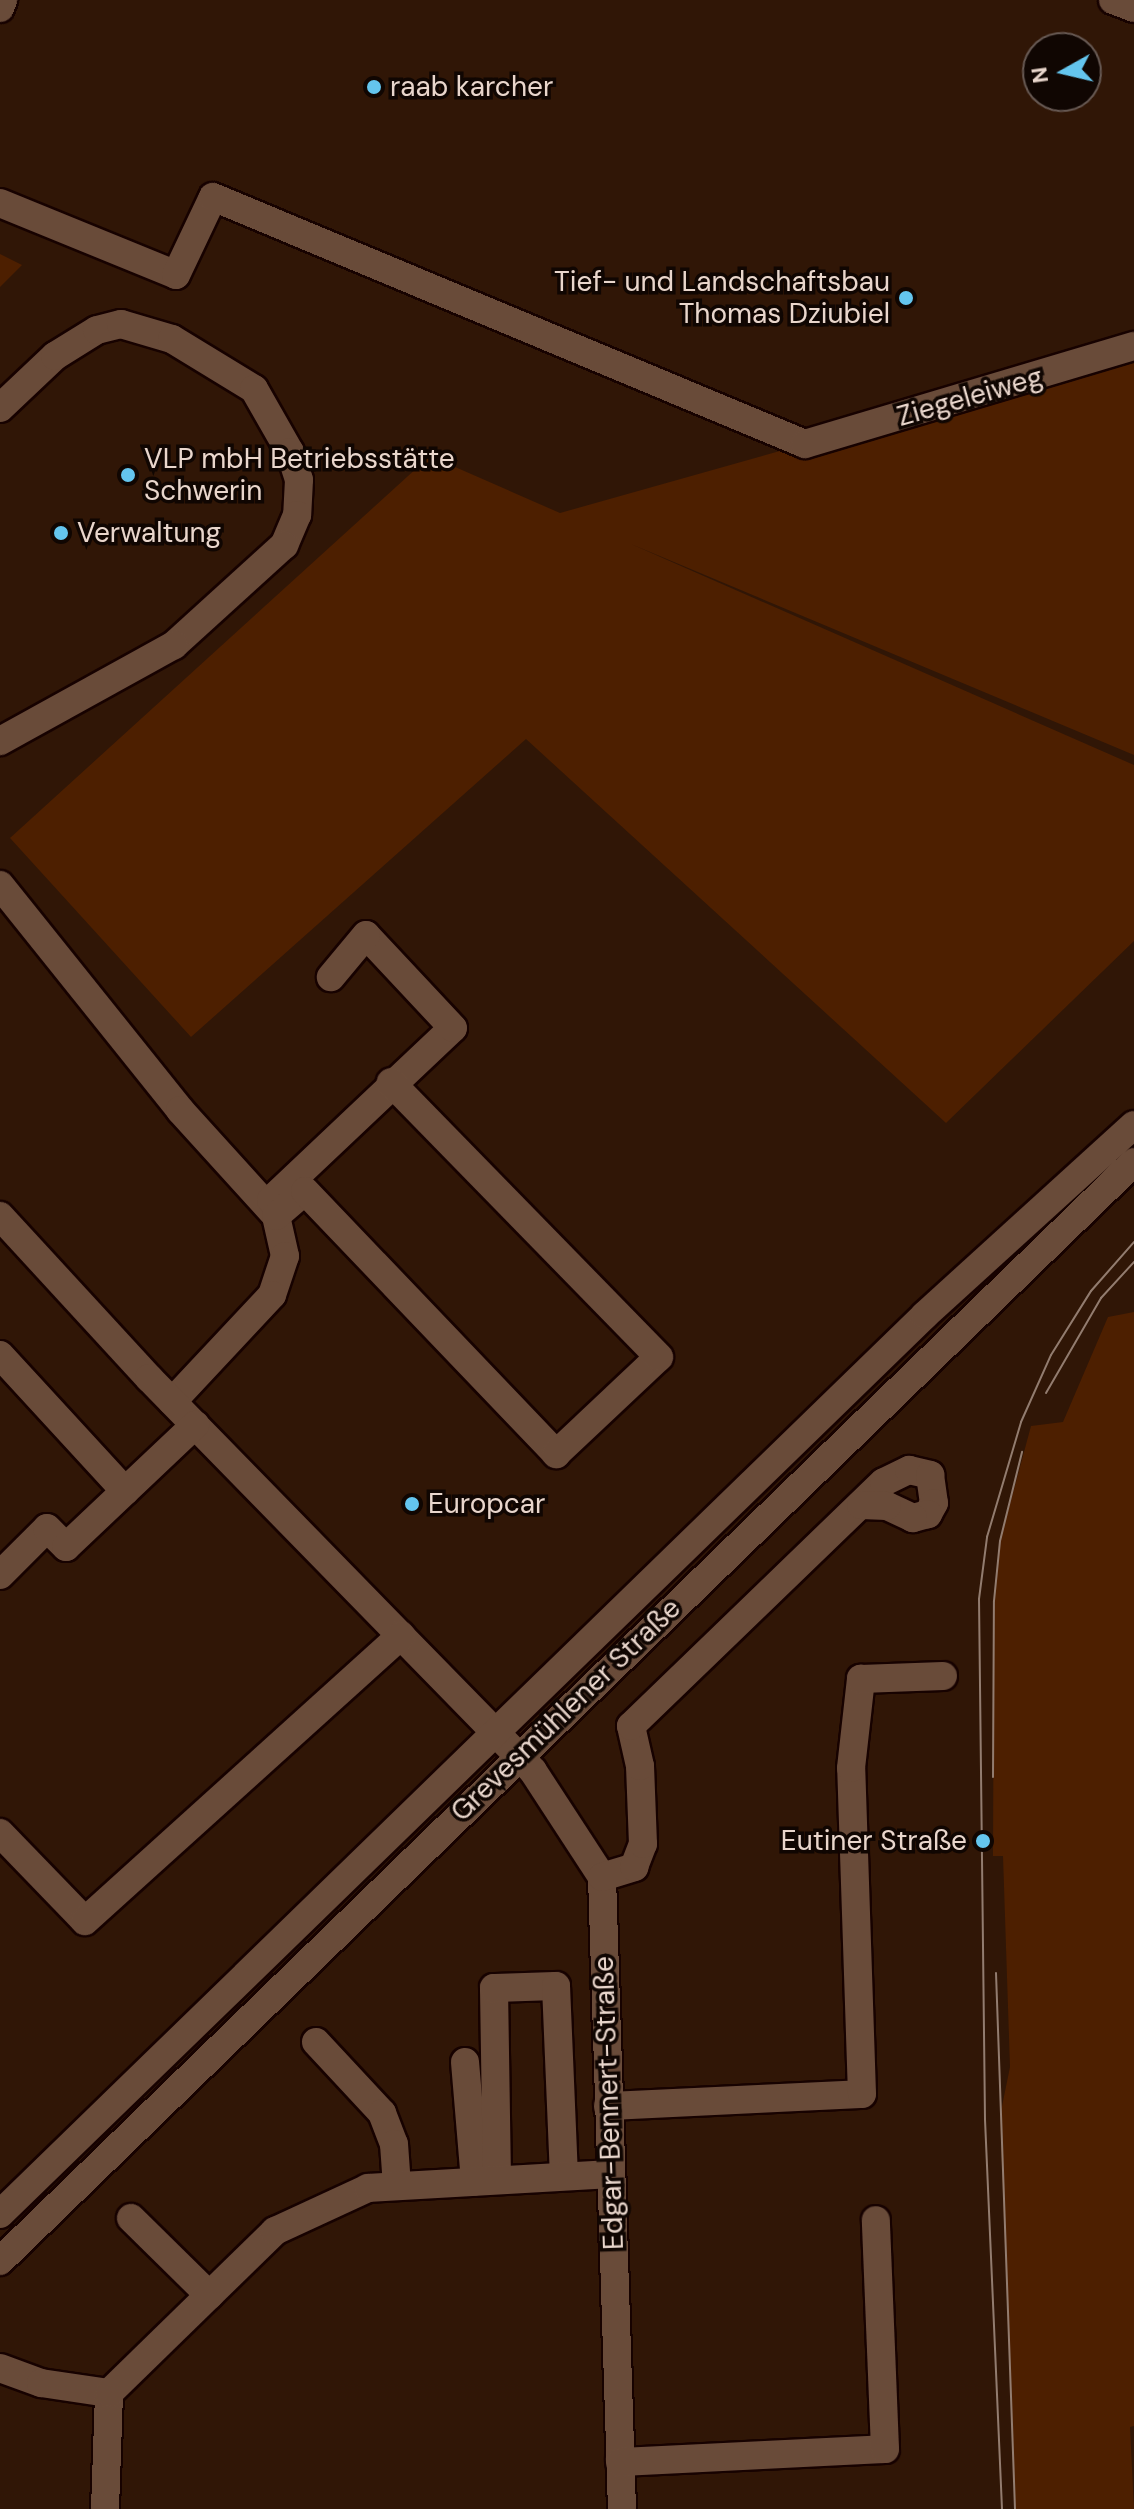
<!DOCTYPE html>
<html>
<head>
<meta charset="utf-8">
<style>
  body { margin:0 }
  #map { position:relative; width:1134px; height:2509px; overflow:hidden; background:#301606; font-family:"DM Sans",sans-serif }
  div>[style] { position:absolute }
  .green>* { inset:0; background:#4d1f00 }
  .roads { filter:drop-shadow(2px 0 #170200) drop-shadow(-2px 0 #170200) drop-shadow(0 2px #170200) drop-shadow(0 -2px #170200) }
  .minor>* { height:28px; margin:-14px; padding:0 14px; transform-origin:14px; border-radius:14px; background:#694b39 }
  .tram>* { height:2px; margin:-1px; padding:0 1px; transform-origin:1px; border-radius:1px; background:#927c6f }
  .dots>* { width:22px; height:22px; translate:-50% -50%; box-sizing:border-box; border:4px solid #100602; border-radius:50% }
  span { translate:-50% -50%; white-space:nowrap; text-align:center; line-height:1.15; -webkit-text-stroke:7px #100602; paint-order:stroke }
  .poi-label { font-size:28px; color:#e9d6cc }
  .left { translate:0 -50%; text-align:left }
  .right { translate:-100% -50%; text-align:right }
  .street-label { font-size:28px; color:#e9d6cc }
  .north { position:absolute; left:1022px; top:32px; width:80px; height:80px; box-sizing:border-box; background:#100602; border:2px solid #675953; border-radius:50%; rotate:262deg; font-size:22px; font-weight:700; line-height:32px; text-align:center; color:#e9d6cc }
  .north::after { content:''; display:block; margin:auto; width:28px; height:36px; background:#64c5ee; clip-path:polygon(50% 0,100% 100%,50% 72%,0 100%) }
</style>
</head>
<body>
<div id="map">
  <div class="green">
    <div style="clip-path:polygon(0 254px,22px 265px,0 287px)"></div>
    <div style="clip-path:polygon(1134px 359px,1134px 755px,631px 544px,1134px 765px,1134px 941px,946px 1123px,526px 739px,191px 1037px,10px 838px,430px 456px,560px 513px,1050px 375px)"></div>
    <div style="clip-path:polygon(1134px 1312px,1134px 2426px,1130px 2427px,1134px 2509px,1015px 2509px,1000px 2116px,1010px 2067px,1003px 1856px,993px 1856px,994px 1601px,1000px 1541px,1031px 1426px,1063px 1422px,1108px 1317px)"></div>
  </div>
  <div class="roads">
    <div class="minor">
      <div style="left:1113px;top:0;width:22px;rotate:21deg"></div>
      <div style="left:0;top:8px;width:9px;rotate:-69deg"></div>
      <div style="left:0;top:203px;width:190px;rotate:22.2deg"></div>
      <div style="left:176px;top:275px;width:86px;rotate:-64.6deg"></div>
      <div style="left:213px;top:197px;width:641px;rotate:22.65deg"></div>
      <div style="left:805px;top:444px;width:343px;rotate:-16.6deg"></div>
      <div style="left:0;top:408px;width:76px;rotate:-43.4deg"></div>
      <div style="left:55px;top:356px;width:49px;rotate:-31.8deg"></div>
      <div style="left:97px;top:330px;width:25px;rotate:-14deg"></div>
      <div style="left:121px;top:324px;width:53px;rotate:16.4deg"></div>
      <div style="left:172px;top:339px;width:96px;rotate:31.4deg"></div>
      <div style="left:254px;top:389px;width:73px;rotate:60.3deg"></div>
      <div style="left:290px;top:452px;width:29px;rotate:72deg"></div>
      <div style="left:299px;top:480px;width:35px;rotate:93deg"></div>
      <div style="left:297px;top:515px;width:33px;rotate:113deg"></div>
      <div style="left:284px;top:545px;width:149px;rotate:137.7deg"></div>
      <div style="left:174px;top:645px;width:199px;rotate:151.1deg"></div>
      <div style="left:0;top:885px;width:288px;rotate:51.3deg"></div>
      <div style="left:180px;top:1110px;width:143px;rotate:47.8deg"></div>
      <div style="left:276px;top:1216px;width:41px;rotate:77.3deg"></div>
      <div style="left:285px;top:1256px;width:41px;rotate:108.4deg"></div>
      <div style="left:272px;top:1295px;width:146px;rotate:133.1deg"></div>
      <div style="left:271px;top:1200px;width:250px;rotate:-43.4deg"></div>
      <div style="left:453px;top:1028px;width:127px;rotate:-133.1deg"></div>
      <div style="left:366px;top:935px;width:55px;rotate:129.8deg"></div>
      <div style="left:0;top:1216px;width:220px;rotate:47.4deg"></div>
      <div style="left:149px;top:1378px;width:549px;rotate:45.66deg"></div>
      <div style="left:533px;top:1771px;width:126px;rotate:56.9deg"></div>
      <div style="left:602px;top:1877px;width:632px;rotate:88.19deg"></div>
      <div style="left:276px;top:1216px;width:38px;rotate:-41deg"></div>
      <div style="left:305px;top:1191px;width:364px;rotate:46.3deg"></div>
      <div style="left:556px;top:1454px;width:141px;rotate:-43.3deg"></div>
      <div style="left:659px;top:1357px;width:384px;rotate:-134.3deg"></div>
      <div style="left:0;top:1355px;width:185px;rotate:47.4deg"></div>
      <div style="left:0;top:1575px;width:66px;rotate:-45deg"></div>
      <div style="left:47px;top:1528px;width:27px;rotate:45deg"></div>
      <div style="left:66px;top:1547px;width:178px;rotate:-43.4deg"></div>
      <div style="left:0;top:1833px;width:122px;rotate:46deg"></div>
      <div style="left:85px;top:1921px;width:426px;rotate:-42.1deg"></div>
      <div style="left:602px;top:1877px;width:34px;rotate:-17deg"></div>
      <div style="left:634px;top:1867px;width:25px;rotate:-69deg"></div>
      <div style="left:643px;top:1844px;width:78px;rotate:-92.2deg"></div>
      <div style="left:640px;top:1766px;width:41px;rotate:-102.7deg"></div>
      <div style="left:631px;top:1726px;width:351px;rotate:-44deg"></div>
      <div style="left:884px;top:1482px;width:28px;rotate:-26deg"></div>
      <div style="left:909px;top:1470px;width:22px;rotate:13deg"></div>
      <div style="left:930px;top:1475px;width:28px;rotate:82deg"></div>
      <div style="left:934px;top:1503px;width:13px;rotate:119deg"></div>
      <div style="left:928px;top:1514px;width:16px;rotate:165deg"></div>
      <div style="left:913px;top:1518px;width:29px;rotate:-155deg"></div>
      <div style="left:887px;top:1506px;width:26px;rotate:-178deg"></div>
      <div style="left:316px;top:2042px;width:97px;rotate:47.1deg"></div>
      <div style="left:382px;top:2113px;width:33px;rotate:69deg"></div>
      <div style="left:394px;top:2144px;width:42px;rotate:85.9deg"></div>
      <div style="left:465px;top:2062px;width:120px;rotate:85.2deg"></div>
      <div style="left:608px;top:2106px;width:254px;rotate:-2.7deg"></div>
      <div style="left:862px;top:2094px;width:326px;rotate:-91.9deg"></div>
      <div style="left:851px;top:1768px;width:90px;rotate:-83.6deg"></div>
      <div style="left:861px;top:1679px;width:82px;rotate:-2.1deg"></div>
      <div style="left:497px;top:2180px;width:192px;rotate:-90.9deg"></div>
      <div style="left:494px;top:1988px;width:62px;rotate:-1.8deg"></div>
      <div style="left:556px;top:1986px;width:190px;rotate:87.6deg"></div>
      <div style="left:0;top:2214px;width:1290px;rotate:-44.18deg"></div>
      <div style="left:925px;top:1315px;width:282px;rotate:-42.3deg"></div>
      <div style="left:131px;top:2218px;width:110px;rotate:44.6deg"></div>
      <div style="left:0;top:2261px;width:1579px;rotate:-44.1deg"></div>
      <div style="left:0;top:2368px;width:44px;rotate:20.1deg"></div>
      <div style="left:41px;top:2383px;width:69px;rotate:8.4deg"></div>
      <div style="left:620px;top:2462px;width:265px;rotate:-2.8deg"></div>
      <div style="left:885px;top:2449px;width:229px;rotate:-92.3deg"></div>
      <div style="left:105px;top:2509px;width:116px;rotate:-88deg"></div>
      <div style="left:109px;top:2393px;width:232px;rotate:-44.3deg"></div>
      <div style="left:275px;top:2231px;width:102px;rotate:-24.8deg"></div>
      <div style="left:368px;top:2188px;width:243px;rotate:-3.3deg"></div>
    </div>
  </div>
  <div class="tram">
    <div style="left:1046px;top:1393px;width:110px;rotate:-59.9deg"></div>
    <div style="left:1101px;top:1298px;width:49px;rotate:-47.5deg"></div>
    <div style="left:993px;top:1777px;width:176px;rotate:-89.7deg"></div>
    <div style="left:994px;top:1601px;width:60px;rotate:-84.3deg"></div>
    <div style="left:1000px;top:1541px;width:92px;rotate:-76.1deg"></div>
    <div style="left:996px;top:1973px;width:536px;rotate:87.97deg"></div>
    <div style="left:1002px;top:2509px;width:390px;rotate:-92.5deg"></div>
    <div style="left:985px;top:2119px;width:520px;rotate:-90.66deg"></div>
    <div style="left:979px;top:1599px;width:63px;rotate:-82.6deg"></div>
    <div style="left:987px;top:1537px;width:120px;rotate:-73.5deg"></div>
    <div style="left:1021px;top:1422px;width:73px;rotate:-65.9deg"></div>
    <div style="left:1051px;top:1355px;width:75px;rotate:-58deg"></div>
    <div style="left:1091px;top:1291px;width:65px;rotate:-48.7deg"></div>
  </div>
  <div class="dots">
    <div style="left:374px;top:87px;background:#64c5ee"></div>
    <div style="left:906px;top:298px;background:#64c5ee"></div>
    <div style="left:128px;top:475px;background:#64c5ee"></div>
    <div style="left:61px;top:533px;background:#64c5ee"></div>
    <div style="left:412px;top:1504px;background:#64c5ee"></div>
    <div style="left:983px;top:1841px;background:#64c5ee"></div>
  </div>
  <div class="poi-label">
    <span class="left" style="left:390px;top:87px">raab karcher</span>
    <span class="right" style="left:890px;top:298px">Tief- und Landschaftsbau<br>Thomas Dziubiel</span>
    <span class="left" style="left:144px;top:475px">VLP mbH Betriebsstätte<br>Schwerin</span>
    <span class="left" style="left:77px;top:533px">Verwaltung</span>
    <span class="left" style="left:428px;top:1504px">Europcar</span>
    <span class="right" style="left:967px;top:1841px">Eutiner Straße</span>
  </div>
  <div class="street-label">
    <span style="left:970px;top:397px;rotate:-16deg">Ziegeleiweg</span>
    <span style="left:566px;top:1710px;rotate:-44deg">Grevesmühlener Straße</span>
    <span style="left:609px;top:2103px;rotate:-92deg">Edgar-Bennert-Straße</span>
  </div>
  <div class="north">N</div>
</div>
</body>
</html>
